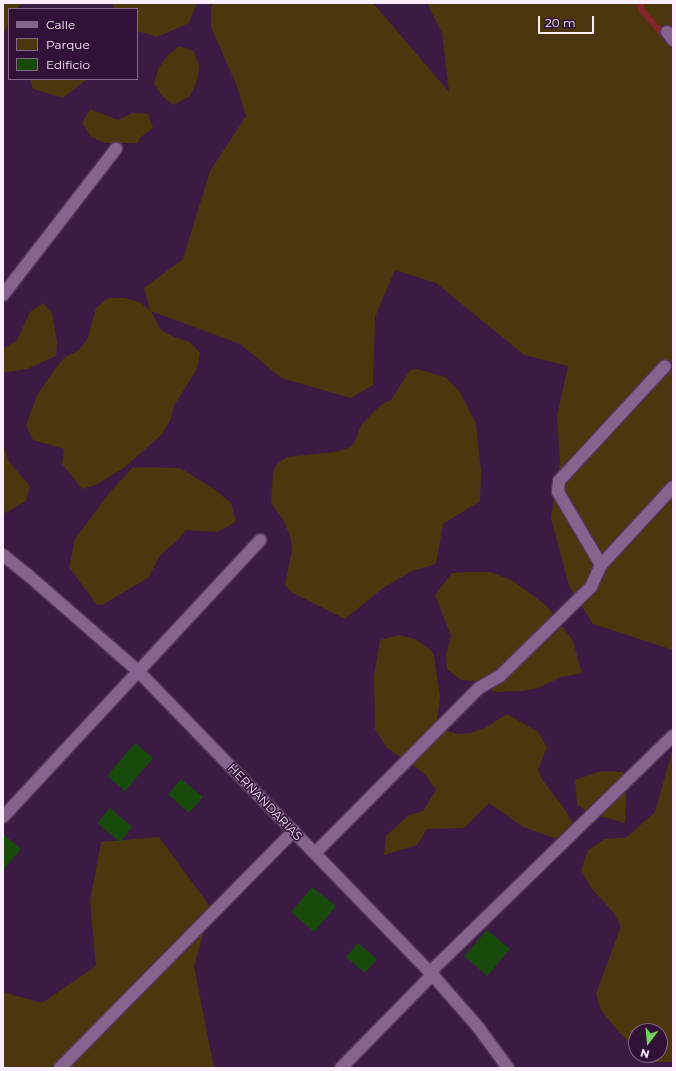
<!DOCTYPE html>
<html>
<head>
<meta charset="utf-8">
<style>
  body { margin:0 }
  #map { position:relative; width:676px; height:1071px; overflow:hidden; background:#3b1b43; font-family:Montserrat,sans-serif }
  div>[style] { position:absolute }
  .green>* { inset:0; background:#4b360d }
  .stream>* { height:5.5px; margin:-2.75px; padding:0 2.75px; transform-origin:2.75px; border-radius:2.75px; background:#86232c }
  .building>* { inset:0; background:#184b0b }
  .roads { filter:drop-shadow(1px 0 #513657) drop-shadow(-1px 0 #513657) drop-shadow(0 1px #513657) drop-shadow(0 -1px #513657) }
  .minor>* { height:12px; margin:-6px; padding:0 6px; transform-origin:6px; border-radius:6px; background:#86628e }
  span { translate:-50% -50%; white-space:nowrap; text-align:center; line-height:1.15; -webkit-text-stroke:3px #311138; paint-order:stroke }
  .street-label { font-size:12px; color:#f9edfc }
  .frame { position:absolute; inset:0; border:4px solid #f9edfc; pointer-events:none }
  .legend { position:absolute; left:8px; top:8px; width:130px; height:72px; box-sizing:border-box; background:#311138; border:1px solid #816986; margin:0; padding:5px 7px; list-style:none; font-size:12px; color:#f9edfc }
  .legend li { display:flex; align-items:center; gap:8px; height:20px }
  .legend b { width:20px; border:1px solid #816986 }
  .north { position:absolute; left:628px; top:1023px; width:40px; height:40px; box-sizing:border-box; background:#311138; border:1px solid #816986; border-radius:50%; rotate:196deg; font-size:11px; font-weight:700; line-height:16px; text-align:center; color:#f9edfc }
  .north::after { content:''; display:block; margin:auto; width:14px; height:18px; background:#72d25d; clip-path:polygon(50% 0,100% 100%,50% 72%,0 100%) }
  .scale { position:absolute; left:538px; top:16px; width:56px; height:18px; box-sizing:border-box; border:2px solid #f9edfc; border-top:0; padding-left:5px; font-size:12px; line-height:14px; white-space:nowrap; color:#f9edfc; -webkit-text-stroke:3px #311138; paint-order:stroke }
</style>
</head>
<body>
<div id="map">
  <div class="green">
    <div style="clip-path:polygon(3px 3px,22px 3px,17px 9px,9px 9px,9px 22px,3px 35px)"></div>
    <div style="clip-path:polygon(112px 3px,197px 3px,189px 23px,157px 37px,137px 31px,137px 9px,115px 9px)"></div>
    <div style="clip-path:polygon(214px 3px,373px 3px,449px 92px,442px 33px,427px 3px,673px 3px,673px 650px,593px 624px,569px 586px,551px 518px,560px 461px,557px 416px,568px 366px,524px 355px,436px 283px,395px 270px,375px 317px,373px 385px,351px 398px,281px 378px,240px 344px,151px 311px,161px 330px,174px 337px,190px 342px,200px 353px,197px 369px,174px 406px,170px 421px,162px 434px,125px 467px,98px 484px,82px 489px,62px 464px,64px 449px,33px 440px,26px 425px,37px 395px,55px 369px,65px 357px,79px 350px,88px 338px,96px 308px,108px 298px,124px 298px,139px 302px,150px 310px,144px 288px,183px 259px,210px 171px,246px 116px,237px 86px,211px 27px,211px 7px)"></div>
    <div style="clip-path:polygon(179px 46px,194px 51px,199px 66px,197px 81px,190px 96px,174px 105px,162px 96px,154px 84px,158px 69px,167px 56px)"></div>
    <div style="clip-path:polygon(30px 79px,87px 79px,63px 98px,33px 89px)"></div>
    <div style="clip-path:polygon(90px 109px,118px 120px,132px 113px,148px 114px,153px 128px,141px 137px,137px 143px,105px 143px,91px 137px,82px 123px)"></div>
    <div style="clip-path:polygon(43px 303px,52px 313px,57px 342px,56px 356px,27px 369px,3px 373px,3px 349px,17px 340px,30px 312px)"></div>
    <div style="clip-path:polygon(417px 369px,445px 377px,460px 392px,476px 424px,481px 471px,480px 501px,443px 524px,436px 564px,412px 571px,383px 588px,345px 619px,291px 592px,285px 585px,292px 549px,290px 536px,283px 519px,271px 504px,273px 472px,276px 465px,287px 457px,335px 452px,351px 447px,356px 439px,361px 425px,382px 404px,391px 400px,410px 370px)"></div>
    <div style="clip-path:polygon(3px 444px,9px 462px,30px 486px,26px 501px,3px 514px)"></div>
    <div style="clip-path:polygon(133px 467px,180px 468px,214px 489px,231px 503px,236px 522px,217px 532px,186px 530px,178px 540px,161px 554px,148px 578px,102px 605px,96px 604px,69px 567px,75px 539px,110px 492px)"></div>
    <div style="clip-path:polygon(468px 572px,491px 572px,513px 581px,547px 606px,573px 641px,582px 673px,561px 677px,538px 688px,522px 691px,495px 692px,473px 681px,461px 680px,447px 669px,446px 654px,451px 636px,435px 595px,452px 573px)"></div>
    <div style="clip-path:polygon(399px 635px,415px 639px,431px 650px,434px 655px,440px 697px,437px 720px,444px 730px,459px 734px,470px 733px,485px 728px,507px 714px,538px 732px,547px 747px,538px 770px,541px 778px,564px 808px,573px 824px,572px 832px,557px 839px,523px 827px,489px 803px,464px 828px,427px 829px,417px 845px,384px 855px,386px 836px,409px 815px,423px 811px,436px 790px,424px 773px,387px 748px,375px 729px,374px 676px,380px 640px)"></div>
    <div style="clip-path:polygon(673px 748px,673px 1062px,650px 1062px,643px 1055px,660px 1055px,660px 1031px,636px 1031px,636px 1049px,616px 1029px,601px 1010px,596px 994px,621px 926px,613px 912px,591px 888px,581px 870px,588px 850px,605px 839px,627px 837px,655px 812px)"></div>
    <div style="clip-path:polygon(601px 771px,623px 772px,626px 797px,625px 823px,595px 815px,577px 805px,575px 780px)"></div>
    <div style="clip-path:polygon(159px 837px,211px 908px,194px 966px,214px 1068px,3px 1068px,3px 992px,42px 1003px,96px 966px,90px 901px,101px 842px)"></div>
  </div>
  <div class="stream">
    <div style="left:641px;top:3px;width:7px;rotate:82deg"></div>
    <div style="left:642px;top:10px;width:35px;rotate:49deg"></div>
  </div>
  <div class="building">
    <div style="clip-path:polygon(135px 743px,153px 758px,125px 791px,107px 776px)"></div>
    <div style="clip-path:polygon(181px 779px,203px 797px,189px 813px,168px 794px)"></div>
    <div style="clip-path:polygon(110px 808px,132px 827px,120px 842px,97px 823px)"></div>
    <div style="clip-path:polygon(3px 834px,21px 849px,3px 870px)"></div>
    <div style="clip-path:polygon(312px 887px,336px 906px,314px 932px,291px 912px)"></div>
    <div style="clip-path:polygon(487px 930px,510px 949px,487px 976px,464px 956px)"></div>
    <div style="clip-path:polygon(358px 943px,377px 959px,365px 973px,346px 957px)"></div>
  </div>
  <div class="roads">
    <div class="minor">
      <div style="left:667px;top:32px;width:10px;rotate:53deg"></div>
      <div style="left:3px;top:295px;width:185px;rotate:-52.3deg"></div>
      <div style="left:3px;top:555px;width:32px;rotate:39deg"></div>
      <div style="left:28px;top:575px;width:146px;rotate:41.1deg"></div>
      <div style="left:138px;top:671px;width:419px;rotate:45.9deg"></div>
      <div style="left:430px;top:972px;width:73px;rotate:48.9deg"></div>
      <div style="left:478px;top:1027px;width:51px;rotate:53.8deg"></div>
      <div style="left:601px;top:565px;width:85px;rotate:-120.5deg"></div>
      <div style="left:558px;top:492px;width:11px;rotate:-85deg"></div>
      <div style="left:559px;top:481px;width:156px;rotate:-47.3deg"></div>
      <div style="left:3px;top:817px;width:378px;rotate:-47.1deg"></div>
      <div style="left:315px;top:853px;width:233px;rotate:-45.2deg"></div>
      <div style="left:479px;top:688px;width:24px;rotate:-30deg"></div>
      <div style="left:500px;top:676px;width:127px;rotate:-44.4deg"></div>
      <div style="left:591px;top:587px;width:24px;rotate:-66deg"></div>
      <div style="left:601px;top:565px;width:106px;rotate:-47.3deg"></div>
      <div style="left:430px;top:972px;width:339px;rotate:-44.2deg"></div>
      <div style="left:60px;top:1068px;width:333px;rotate:-45.4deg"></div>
      <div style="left:341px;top:1068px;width:132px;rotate:-45.6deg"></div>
    </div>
  </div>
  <div class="street-label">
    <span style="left:265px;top:802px;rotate:46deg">HERNANDARIAS</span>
  </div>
  <div class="frame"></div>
  <ul class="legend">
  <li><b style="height:5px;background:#86628e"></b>Calle</li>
  <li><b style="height:11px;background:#4b360d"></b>Parque</li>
  <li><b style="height:11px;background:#184b0b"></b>Edificio</li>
  </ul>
  <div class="north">N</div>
  <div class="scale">20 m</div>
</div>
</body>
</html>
